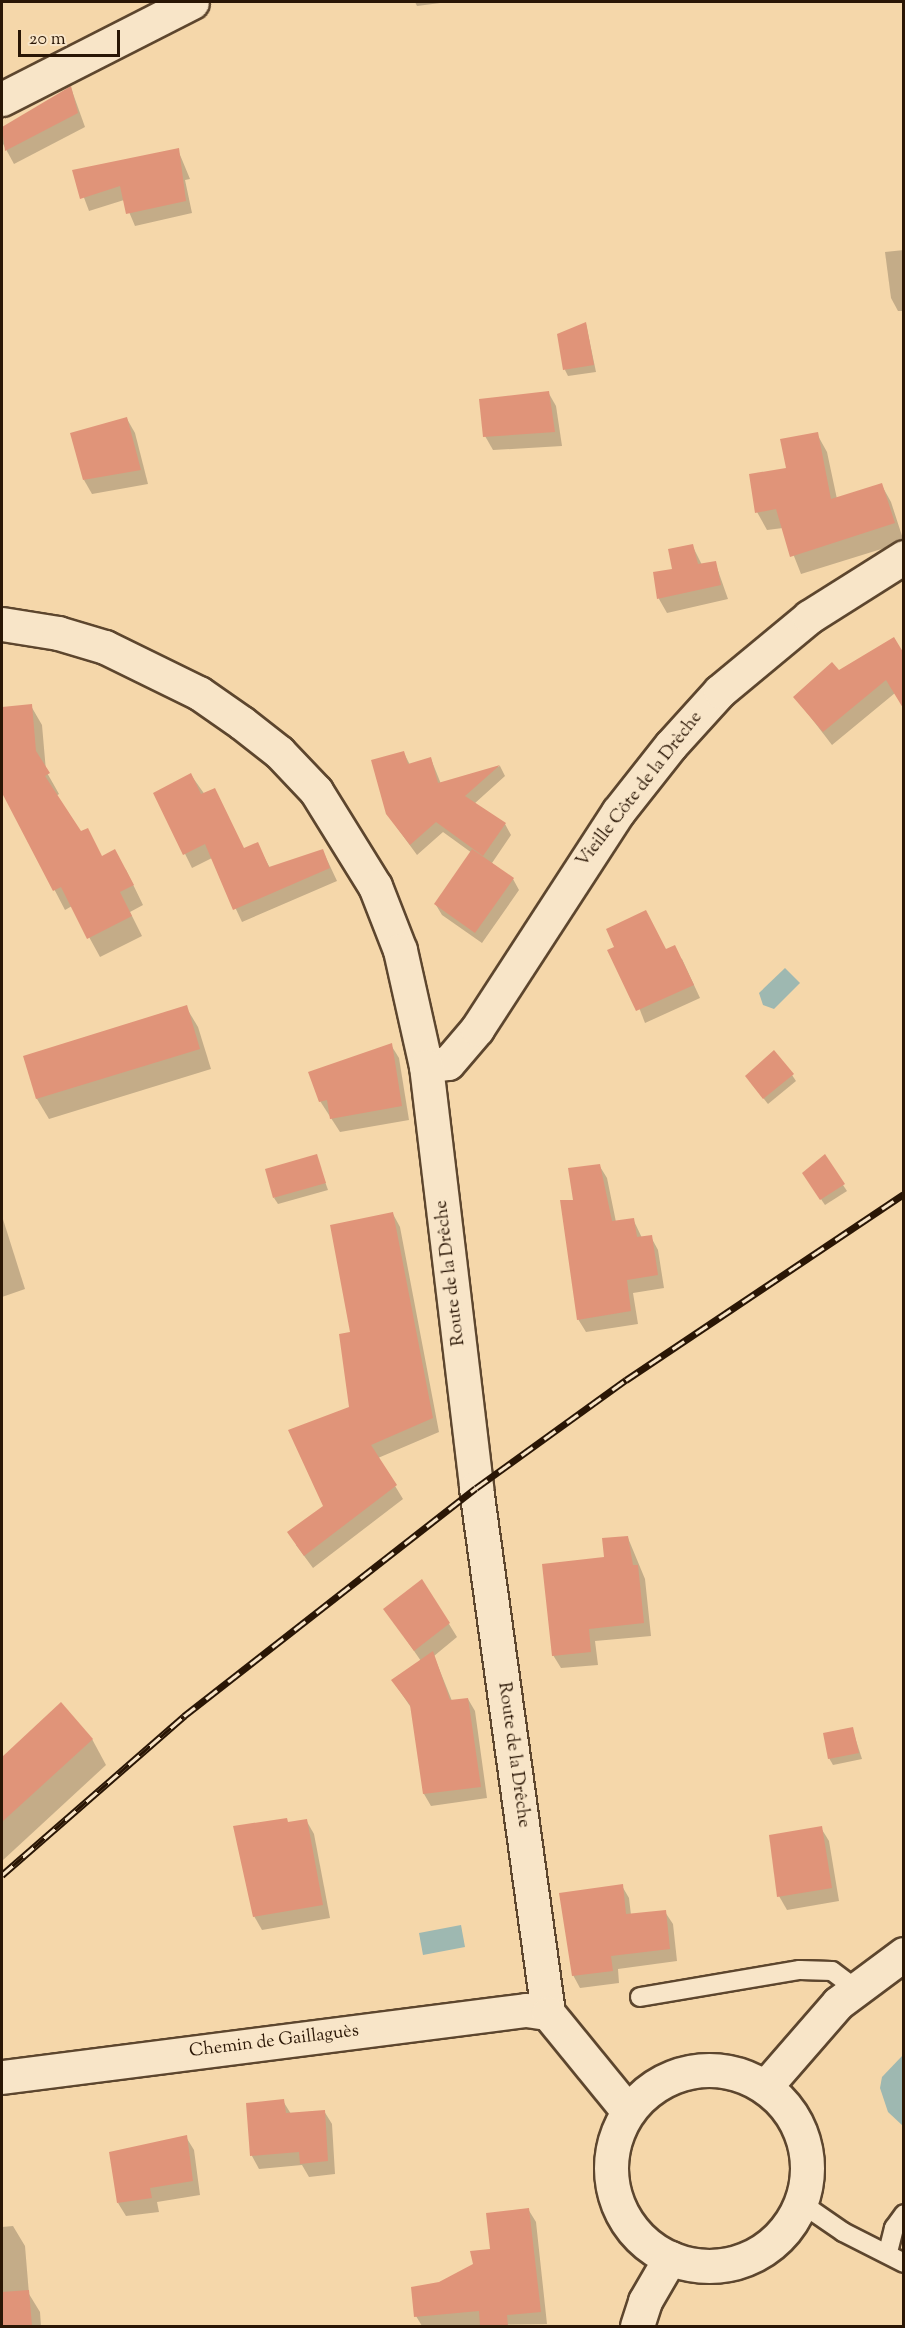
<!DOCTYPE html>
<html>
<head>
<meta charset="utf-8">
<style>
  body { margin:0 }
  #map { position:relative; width:905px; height:2328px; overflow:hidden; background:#f5d7aa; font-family:"Sorts Mill Goudy",serif }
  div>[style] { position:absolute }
  .water>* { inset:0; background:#9eb8b1 }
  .shadow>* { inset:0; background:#0003 }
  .building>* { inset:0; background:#e09479 }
  .roads { filter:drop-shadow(2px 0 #5d462e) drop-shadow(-2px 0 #5d462e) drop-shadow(0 2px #5d462e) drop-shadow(0 -2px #5d462e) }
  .lane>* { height:18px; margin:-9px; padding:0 9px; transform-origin:9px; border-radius:9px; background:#f8e5c8 }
  .street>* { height:33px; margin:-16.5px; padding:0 16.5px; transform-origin:16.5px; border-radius:16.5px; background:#f8e5c8 }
  .secondary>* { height:33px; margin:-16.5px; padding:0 16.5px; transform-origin:16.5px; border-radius:16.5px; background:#f8e5c8 }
  .secondary>.ring { margin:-16.5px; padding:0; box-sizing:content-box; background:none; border:33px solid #f8e5c8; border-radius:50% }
  .rail>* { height:7px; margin-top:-3.5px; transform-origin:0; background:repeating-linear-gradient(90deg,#f8e5c8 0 14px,#2a1605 0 28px); box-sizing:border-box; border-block:2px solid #2a1605 }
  span { translate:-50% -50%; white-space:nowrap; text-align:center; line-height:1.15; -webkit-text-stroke:6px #f8e5c8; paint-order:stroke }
  .street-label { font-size:18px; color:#2a1605 }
  .frame { position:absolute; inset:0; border:3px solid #2a1605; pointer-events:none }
  .scale { position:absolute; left:18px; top:30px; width:102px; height:27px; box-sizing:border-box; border:3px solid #2a1605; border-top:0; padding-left:8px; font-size:18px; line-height:21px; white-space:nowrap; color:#2a1605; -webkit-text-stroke:4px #f8e5c8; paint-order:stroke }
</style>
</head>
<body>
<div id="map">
  <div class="water">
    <div style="clip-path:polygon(785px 968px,800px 983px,774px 1009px,763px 1005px,759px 993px)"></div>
    <div style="clip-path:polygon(461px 1925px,465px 1947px,423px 1955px,419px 1933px)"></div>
    <div style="clip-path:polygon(903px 2055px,903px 2126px,888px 2112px,880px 2088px,882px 2077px)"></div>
  </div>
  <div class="shadow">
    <div style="clip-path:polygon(415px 2px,448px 2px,417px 6px)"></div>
    <div style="clip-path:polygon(71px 88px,85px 127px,14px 164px,2px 142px,2px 129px)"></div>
    <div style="clip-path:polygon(178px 150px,190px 179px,185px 180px,192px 213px,135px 226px,124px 200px,89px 211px,74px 171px)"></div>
    <div style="clip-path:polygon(904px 250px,904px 311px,898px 311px,891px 298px,885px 252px)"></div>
    <div style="clip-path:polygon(586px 324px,596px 372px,568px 376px,565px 370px)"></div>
    <div style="clip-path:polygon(548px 392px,556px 406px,562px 446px,493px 450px,485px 436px)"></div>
    <div style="clip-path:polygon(127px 419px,135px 433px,148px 484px,92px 494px,84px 480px)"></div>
    <div style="clip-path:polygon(817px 434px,827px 452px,837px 499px,881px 484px,891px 502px,904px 542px,801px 574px,783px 528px,767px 530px,757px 512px)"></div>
    <div style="clip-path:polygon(692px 545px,702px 565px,715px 562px,728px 599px,667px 613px,659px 599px,655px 574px,673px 570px)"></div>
    <div style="clip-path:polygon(894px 639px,904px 655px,904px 706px,895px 693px,832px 745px,795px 697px)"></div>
    <div style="clip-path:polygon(31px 706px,42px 725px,46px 771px,59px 794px,56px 796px,80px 833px,102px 857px,126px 870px,143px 905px,130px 912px,142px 936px,100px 957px,72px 906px,65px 910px,2px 789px,2px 709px)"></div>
    <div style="clip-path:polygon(404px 753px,410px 765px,431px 759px,441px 784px,500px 766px,505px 776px,474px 804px,505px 824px,511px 835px,492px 863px,513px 879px,519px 890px,482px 943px,442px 915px,436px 905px,472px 853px,443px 832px,417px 855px,395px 825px)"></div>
    <div style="clip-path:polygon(191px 775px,244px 850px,257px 844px,270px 868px,323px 851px,337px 881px,242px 922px,212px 858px,192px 868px,155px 793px)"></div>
    <div style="clip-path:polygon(616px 948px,666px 951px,682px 959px,700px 998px,645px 1023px)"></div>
    <div style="clip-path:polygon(186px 1007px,198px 1027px,211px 1069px,49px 1119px,37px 1099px,24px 1057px)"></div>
    <div style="clip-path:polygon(391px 1045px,399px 1058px,409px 1120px,340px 1132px,320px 1101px)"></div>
    <div style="clip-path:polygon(792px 1075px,796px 1081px,768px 1104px,751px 1083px)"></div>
    <div style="clip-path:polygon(316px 1156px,328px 1190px,278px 1204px,274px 1198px)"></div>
    <div style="clip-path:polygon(599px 1165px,607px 1178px,616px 1222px,633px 1219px,642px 1238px,651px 1237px,658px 1250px,664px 1288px,633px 1293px,638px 1324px,586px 1332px,578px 1319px,575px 1201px)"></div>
    <div style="clip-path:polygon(808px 1180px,843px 1185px,847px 1191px,825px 1205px)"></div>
    <div style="clip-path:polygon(393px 1214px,400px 1227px,439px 1432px,378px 1458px,403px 1499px,313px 1568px,296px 1545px,325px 1507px,351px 1408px,352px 1333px)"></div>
    <div style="clip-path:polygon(2px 1216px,25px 1289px,2px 1297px)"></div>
    <div style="clip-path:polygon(628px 1538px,645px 1579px,651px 1636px,595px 1641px,598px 1665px,561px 1668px,553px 1655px,606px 1558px)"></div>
    <div style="clip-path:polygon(385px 1609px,449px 1624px,457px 1637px,434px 1656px,452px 1701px,468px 1699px,475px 1711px,487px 1798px,431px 1806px,424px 1794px,412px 1709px,393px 1681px,421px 1661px)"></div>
    <div style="clip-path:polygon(60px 1704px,92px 1739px,106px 1765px,2px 1861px,2px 1759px)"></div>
    <div style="clip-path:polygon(852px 1728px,862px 1759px,833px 1765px,829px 1758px)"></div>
    <div style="clip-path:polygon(306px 1820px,314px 1834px,330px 1918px,262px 1930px,254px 1916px)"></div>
    <div style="clip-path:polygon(821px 1828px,829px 1841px,839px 1901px,787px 1910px,779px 1896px)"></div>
    <div style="clip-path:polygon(622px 1886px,629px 1898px,631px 1915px,665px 1912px,673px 1924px,677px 1961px,618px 1969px,619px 1983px,580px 1988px,573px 1975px)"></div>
    <div style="clip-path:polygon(283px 2101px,291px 2114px,324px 2111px,332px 2124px,335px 2174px,309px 2177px,302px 2165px,259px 2169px,252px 2156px,247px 2105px)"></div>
    <div style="clip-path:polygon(186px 2137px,194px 2150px,200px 2195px,157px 2202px,159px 2212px,126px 2216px,118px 2203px)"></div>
    <div style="clip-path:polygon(528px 2209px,536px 2222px,547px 2324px,422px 2326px,416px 2316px,439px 2284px,475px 2265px)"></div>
    <div style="clip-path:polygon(13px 2226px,25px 2246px,29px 2294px,40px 2312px,41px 2326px,2px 2326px,2px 2227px)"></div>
  </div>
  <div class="building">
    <div style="clip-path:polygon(71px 86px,78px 113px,5px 151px,2px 127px)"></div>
    <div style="clip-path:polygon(179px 148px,186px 201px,126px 214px,120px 186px,80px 199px,72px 170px)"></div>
    <div style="clip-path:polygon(586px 322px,594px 365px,563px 370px,557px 334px)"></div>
    <div style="clip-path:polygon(549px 391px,555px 432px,483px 437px,479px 399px)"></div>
    <div style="clip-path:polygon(127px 417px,141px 470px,83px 480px,70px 433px)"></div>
    <div style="clip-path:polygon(818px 432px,831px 499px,882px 483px,895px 523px,790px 557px,776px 509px,755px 513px,749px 474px,786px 468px,780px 439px)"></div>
    <div style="clip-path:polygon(693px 544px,698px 564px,716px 561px,721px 585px,657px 599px,653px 572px,672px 569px,668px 549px)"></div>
    <div style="clip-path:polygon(894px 637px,903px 652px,903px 708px,886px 680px,823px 732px,793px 697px,832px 662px,839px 670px)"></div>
    <div style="clip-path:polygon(32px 704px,36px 751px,50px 773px,45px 776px,81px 831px,88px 828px,102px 856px,115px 849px,134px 885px,120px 892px,132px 916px,87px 939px,61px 887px,53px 891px,2px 793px,2px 707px)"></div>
    <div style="clip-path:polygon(404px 751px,408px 764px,431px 757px,438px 783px,500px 765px,465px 796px,506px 823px,483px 856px,436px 822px,410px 845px,386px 814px,371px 760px)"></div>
    <div style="clip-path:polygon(191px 773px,201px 794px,215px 788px,244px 848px,258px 842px,269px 867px,323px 849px,330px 868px,233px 910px,205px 844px,183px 855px,153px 793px)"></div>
    <div style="clip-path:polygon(472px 849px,514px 878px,475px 933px,434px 904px)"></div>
    <div style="clip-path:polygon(646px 910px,666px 949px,675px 945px,694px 985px,636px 1011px,607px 950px,614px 947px,606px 929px)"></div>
    <div style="clip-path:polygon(187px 1005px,200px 1049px,36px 1099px,23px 1056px)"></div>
    <div style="clip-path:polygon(392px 1043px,402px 1106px,330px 1119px,327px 1100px,319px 1102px,308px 1072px)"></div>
    <div style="clip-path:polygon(774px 1050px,794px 1074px,763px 1099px,745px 1076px)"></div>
    <div style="clip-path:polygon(317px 1154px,326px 1183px,273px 1198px,265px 1169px)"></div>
    <div style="clip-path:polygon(825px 1154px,845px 1184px,820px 1200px,802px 1173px)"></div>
    <div style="clip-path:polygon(600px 1164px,612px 1221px,634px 1218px,637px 1237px,652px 1235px,658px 1275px,627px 1280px,631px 1311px,577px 1320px,560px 1200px,573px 1200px,568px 1168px)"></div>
    <div style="clip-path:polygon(393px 1212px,433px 1418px,371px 1445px,397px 1485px,304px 1556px,287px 1532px,323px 1506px,288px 1430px,349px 1407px,339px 1334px,350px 1332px,330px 1225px)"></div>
    <div style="clip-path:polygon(628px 1536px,633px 1565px,638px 1565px,644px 1623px,589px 1629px,591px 1652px,552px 1656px,542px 1564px,604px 1557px,602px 1538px)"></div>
    <div style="clip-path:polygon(422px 1579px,450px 1623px,414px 1651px,383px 1609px)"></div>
    <div style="clip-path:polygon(433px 1651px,450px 1700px,468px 1698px,481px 1787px,423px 1794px,410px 1705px,391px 1680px)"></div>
    <div style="clip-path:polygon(61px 1702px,93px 1739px,2px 1822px,2px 1757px)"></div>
    <div style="clip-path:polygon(853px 1727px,859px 1753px,828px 1759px,823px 1733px)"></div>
    <div style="clip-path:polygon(287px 1818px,288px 1822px,307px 1819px,323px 1905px,253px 1917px,233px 1826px)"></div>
    <div style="clip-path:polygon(822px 1826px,832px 1888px,777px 1897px,769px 1835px)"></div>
    <div style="clip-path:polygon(623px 1884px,626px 1914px,666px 1910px,670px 1949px,611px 1956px,613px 1971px,572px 1976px,559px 1893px)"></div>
    <div style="clip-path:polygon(284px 2099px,286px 2113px,325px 2110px,328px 2161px,300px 2164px,299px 2152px,250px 2156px,246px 2103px)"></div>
    <div style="clip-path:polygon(187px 2135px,193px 2181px,150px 2188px,152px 2198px,117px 2203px,109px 2152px)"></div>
    <div style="clip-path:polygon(529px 2208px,541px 2312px,507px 2315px,508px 2326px,480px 2326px,479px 2311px,414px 2317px,411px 2287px,439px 2282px,473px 2264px,470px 2251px,490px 2249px,486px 2213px)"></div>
    <div style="clip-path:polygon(29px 2290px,32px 2326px,2px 2326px,2px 2292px)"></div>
  </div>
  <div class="roads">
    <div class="lane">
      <div style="left:640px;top:1997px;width:162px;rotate:-9.6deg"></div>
      <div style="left:800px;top:1970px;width:32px;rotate:2deg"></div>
      <div style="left:832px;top:1971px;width:30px;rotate:37deg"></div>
      <div style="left:801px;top:2203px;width:51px;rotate:34.6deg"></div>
      <div style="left:843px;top:2232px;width:68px;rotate:26.9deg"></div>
      <div style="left:888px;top:2252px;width:25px;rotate:-76deg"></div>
      <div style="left:894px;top:2228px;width:17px;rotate:-54deg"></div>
    </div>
    <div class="street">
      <div style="left:426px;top:1066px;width:22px;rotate:-8deg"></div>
      <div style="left:448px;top:1063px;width:45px;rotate:-49.5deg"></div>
      <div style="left:477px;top:1029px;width:259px;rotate:-57deg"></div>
      <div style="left:618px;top:812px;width:85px;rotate:-51.7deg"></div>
      <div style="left:671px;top:745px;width:73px;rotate:-47.8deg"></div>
      <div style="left:720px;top:691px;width:116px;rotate:-39.7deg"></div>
      <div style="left:809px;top:617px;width:112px;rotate:-32.3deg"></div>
      <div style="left:2px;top:2077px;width:528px;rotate:-7.29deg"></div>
      <div style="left:526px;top:2010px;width:22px;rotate:8deg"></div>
      <div style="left:765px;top:2087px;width:111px;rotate:-49deg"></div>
      <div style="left:838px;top:2003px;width:82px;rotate:-36.6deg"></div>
    </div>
    <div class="secondary">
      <div style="left:2px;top:99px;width:213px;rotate:-27deg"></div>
      <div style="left:2px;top:624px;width:57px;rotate:9.1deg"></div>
      <div style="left:58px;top:633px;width:49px;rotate:16.6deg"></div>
      <div style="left:105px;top:647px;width:105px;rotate:26.1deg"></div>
      <div style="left:199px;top:693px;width:52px;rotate:34.9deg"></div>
      <div style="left:242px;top:723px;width:47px;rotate:38.1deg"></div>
      <div style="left:279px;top:752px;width:54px;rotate:46.5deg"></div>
      <div style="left:316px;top:791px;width:112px;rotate:58.2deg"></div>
      <div style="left:375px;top:886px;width:69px;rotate:68.7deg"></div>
      <div style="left:400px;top:950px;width:119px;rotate:77.4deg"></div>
      <div style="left:426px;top:1066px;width:425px;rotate:83.2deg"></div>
      <div style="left:476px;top:1488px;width:530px;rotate:82.19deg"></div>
      <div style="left:548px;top:2013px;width:127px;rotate:50.8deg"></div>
      <div class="ring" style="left:611px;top:2070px;width:163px;height:163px"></div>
      <div style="left:637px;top:2326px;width:26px;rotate:-72deg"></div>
      <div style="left:645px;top:2301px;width:50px;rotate:-59.8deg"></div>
    </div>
  </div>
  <div class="rail">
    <div style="left:2px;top:1875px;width:242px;rotate:-41.1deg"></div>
    <div style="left:184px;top:1716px;width:370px;rotate:-38deg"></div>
    <div style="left:476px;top:1488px;width:185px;rotate:-35.8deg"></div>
    <div style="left:626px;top:1380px;width:334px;rotate:-33.8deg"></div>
  </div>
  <div class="street-label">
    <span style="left:640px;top:790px;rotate:-52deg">Vieille Côte de la Drèche</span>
    <span style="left:451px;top:1273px;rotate:-97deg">Route de la Drêche</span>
    <span style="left:513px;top:1755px;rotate:82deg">Route de la Drêche</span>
    <span style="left:274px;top:2042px;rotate:-7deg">Chemin de Gaillaguès</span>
  </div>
  <div class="frame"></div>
  <div class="scale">20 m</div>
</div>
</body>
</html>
